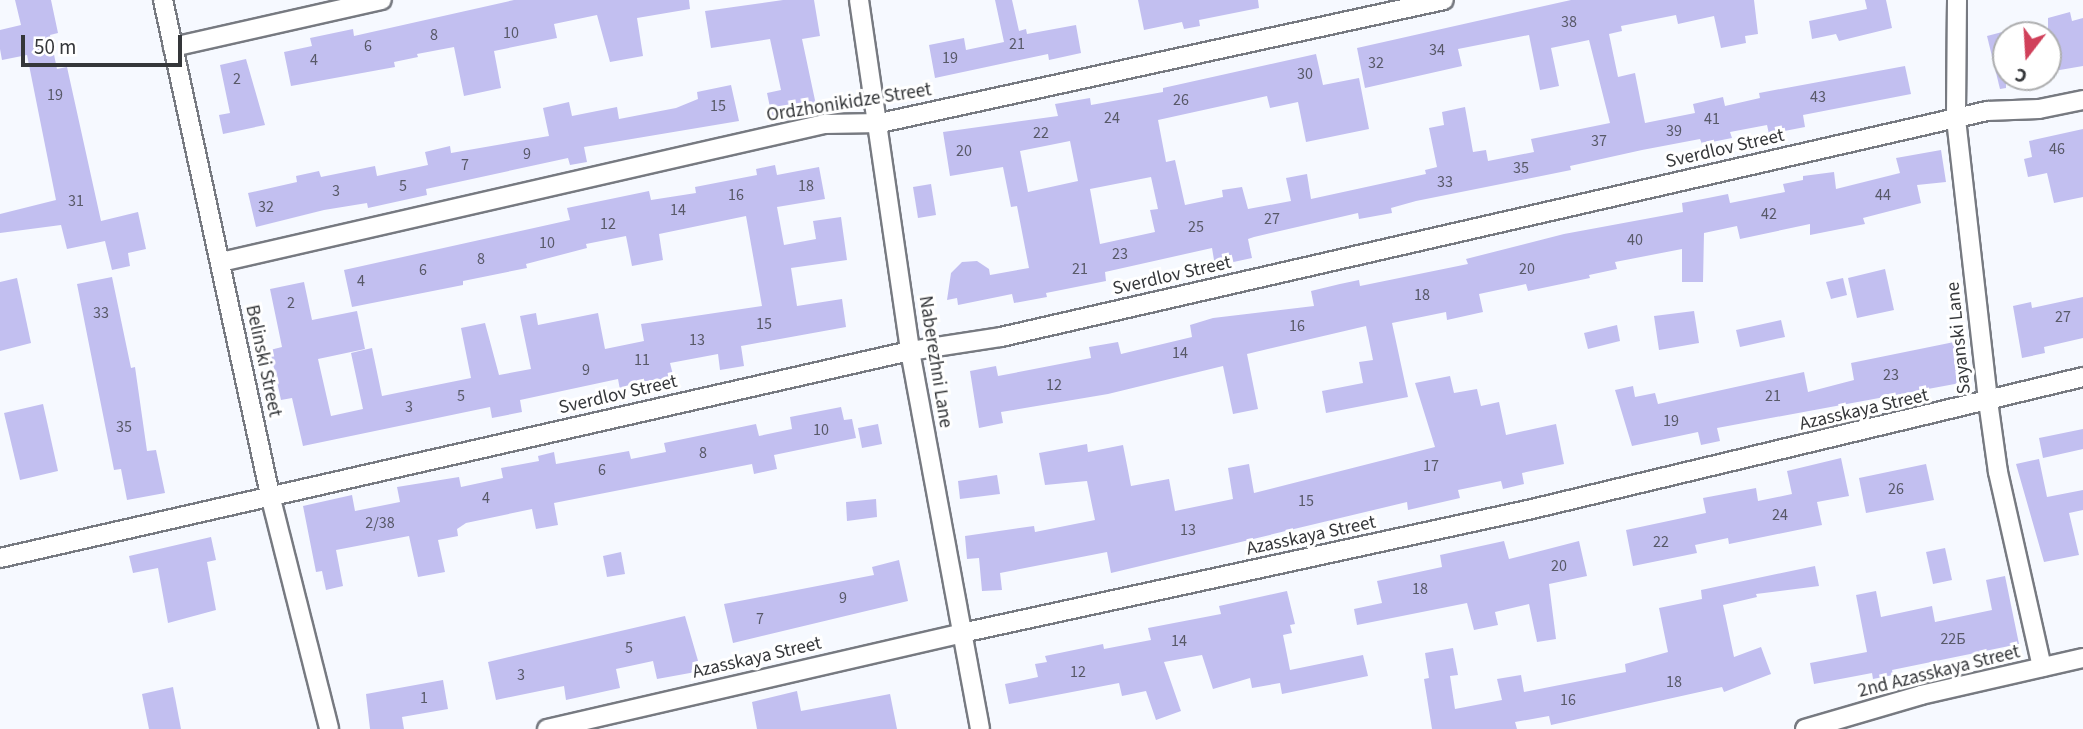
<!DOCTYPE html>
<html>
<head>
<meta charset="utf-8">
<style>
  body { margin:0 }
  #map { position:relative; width:2083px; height:729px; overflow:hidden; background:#f6f9ff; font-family:"Source Sans 3",sans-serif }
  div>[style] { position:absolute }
  .building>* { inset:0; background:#c2bff0 }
  .roads { filter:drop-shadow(2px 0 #777a81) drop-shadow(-2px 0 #777a81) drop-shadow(0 2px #777a81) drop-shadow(0 -2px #777a81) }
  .minor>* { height:18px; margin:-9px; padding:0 9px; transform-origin:9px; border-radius:9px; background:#fff }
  span { translate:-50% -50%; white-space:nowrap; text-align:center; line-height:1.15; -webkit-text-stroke:6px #fff; paint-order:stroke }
  .number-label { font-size:16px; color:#585968 }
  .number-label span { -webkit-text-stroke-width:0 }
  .street-label { font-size:19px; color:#35373a }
  .north { position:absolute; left:1992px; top:21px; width:70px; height:70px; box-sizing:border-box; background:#fff; border:2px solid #aeafb0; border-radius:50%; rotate:197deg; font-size:19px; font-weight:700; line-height:28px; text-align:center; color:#35373a }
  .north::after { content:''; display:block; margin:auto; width:24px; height:32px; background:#d0405a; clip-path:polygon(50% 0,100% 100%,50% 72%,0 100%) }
  .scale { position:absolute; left:21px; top:35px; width:161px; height:32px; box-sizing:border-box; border:4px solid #35373a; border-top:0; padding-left:9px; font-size:21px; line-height:24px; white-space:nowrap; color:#35373a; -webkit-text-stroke:5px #fff; paint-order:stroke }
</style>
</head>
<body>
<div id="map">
  <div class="building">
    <div style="clip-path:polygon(15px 0,51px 0,58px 33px,50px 35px,57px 69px,67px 67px,101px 221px,138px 212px,146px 249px,128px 253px,130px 266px,112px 270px,105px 241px,67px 249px,61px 225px,0 233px,0 214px,56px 200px,27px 55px,2px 60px,0 49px,0 30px,21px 25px)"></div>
    <div style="clip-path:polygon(514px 0,689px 0,690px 9px,637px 18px,643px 56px,610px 62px,597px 15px,554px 24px,557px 38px,494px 51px,501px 88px,464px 96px,454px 47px,417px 54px,418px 57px,394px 62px,395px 67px,291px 86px,284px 52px,312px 46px,310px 38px,353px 29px,354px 36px)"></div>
    <div style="clip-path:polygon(783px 0,814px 0,820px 36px,802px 39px,816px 105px,789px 110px,790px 119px,773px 122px,767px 93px,781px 90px,770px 39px,711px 48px,705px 11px)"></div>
    <div style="clip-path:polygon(995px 0,1012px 0,1019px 31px,1026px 29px,1027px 34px,1076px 25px,1081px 53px,1049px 60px,1048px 54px,935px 78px,929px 45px,964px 38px,966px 50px,1004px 42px)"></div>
    <div style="clip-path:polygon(1138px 0,1258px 0,1259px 8px,1199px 20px,1200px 26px,1184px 29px,1182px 22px,1144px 30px)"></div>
    <div style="clip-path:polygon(evenodd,1571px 0,1754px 0,1758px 34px,1745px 36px,1746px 43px,1721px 48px,1714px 16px,1678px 24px,1676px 15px,1621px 26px,1622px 31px,1609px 34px,1618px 77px,1635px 73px,1645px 123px,1695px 113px,1693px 104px,1723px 97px,1725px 106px,1760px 98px,1759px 93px,1905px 66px,1911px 94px,1803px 115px,1805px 127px,1769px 134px,1767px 125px,1730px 132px,1732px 138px,1702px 144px,1700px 139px,1642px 150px,1570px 166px,1571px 170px,1416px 201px,1391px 208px,1392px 213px,1359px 219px,1358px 213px,1254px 237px,1248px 239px,1252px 258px,1215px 266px,1212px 248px,1105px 272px,1106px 281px,1046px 293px,1047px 297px,1014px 303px,1012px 294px,958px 305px,957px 298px,947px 300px,951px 273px,962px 262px,977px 261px,989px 269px,990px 275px,1029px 268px,1017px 206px,1011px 207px,1003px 167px,950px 176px,943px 132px,1058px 116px,1055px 104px,1090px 98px,1091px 105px,1163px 92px,1163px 88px,1316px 54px,1323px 85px,1359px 78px,1369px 129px,1306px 142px,1298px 102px,1270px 108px,1267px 96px,1158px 120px,1166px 162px,1175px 160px,1185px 205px,1223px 197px,1222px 190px,1242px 187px,1248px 209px,1291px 201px,1286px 178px,1307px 174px,1311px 199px,1426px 174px,1425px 170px,1437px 167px,1429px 128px,1444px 125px,1442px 112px,1465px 107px,1473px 152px,1486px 150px,1488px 161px,1534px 152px,1531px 139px,1610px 123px,1589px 40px,1551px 48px,1559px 86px,1540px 90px,1529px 35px,1458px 49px,1462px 66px,1365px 88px,1357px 48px,1571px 0,1070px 141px,1078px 181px,1028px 192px,1020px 151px,1070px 141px,1571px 0,1151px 177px,1158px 209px,1150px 210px,1155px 232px,1100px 244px,1090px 189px,1151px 177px)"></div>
    <div style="clip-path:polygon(1865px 0,1886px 0,1892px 28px,1839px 41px,1836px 34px,1812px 39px,1809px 21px,1867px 9px)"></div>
    <div style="clip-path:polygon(2070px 12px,2072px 21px,2083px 18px,2083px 66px,2048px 72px,2048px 18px)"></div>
    <div style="clip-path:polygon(2006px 31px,2006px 88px,2000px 89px,1987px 36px)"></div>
    <div style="clip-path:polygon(246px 59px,265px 125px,223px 134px,219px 115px,230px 113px,220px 65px)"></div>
    <div style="clip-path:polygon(731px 85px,739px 121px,584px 147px,587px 162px,570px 165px,568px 158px,426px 189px,427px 195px,368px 208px,367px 203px,324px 210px,256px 227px,248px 193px,297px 182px,296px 176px,319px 171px,321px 177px,375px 166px,377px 176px,428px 165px,425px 152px,450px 146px,451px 153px,549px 136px,543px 108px,569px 102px,572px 116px,617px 107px,619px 119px,676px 108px,698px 99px,697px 92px)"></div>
    <div style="clip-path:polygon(2083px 129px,2083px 197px,2054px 203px,2047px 173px,2028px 177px,2024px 159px,2032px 157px,2029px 141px)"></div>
    <div style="clip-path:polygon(1941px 150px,1946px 182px,1917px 185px,1921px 203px,1863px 218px,1865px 224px,1810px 235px,1810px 224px,1740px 239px,1737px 226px,1704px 233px,1703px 282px,1682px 282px,1682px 249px,1615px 262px,1617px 269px,1589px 275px,1590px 278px,1528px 291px,1526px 284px,1479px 294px,1483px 312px,1447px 320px,1446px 312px,1392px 323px,1408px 397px,1326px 413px,1322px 391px,1363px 383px,1359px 362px,1373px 360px,1366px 326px,1247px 354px,1258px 409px,1233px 414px,1223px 366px,1108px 394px,1001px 412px,1003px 423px,979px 428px,970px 371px,996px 366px,998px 376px,1091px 358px,1089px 347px,1118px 342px,1121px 354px,1192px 337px,1190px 325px,1213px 318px,1314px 306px,1311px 291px,1340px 284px,1359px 280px,1360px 286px,1468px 264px,1466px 259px,1564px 234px,1683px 212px,1682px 203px,1708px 198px,1728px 194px,1730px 203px,1785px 192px,1783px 184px,1803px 180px,1803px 176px,1834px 172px,1836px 189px,1900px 173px,1896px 158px)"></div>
    <div style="clip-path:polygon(775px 165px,777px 175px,819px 167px,825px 199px,777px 207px,784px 245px,816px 239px,813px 221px,841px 217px,847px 260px,791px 268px,797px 306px,842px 299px,846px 327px,741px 346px,744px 366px,720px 370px,718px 354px,670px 363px,674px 379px,620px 390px,618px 379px,520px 400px,522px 412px,492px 418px,490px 407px,303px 446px,292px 398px,281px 400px,270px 350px,282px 347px,270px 289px,304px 282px,312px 320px,357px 311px,365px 349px,318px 359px,331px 416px,363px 409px,351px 353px,372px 348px,382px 396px,471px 378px,461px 328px,485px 323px,499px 375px,531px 369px,520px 316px,536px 313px,538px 325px,598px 313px,605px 349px,644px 341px,641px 324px,762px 306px,746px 216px,659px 234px,663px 260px,632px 266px,626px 236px,586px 244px,587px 248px,526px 264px,527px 268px,463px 281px,463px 285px,352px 307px,344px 270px,570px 220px,567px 208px,649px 191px,651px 200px,696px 193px,695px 187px,757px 175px,756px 169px)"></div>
    <div style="clip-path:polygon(931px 184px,936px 215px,918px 218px,913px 187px)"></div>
    <div style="clip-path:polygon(1885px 269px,1894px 310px,1857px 318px,1848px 278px)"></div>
    <div style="clip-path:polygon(112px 277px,131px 368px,135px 367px,147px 451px,156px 450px,165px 493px,127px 500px,121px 469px,114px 470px,77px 284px)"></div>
    <div style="clip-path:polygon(17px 278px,31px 343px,0 351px,0 282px)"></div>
    <div style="clip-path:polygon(1843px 278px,1847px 295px,1831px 299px,1826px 282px)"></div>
    <div style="clip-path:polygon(2083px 297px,2083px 338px,2044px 347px,2045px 353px,2022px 358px,2013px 306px,2031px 302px,2032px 308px)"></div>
    <div style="clip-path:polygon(1694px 311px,1699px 343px,1659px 350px,1654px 316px)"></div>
    <div style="clip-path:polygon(1781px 320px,1785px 337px,1740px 347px,1736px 330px)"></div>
    <div style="clip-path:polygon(1617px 325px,1620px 341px,1588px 349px,1584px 333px)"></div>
    <div style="clip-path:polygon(1964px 340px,1971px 381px,1717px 428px,1720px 441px,1701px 445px,1698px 432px,1632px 446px,1615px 390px,1633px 386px,1635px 397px,1655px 393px,1658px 404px,1804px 372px,1808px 392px,1854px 380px,1851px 363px)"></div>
    <div style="clip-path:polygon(1450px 376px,1454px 393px,1477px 389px,1481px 406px,1499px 402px,1506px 435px,1556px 424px,1564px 464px,1522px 473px,1524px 484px,1503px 489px,1501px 481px,1458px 490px,1460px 498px,1408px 510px,1407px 502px,1111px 573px,1107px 552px,1000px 573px,1002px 590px,982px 591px,979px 558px,967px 559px,965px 536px,1034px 526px,1035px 532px,1095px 520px,1087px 481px,1045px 485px,1039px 453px,1087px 444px,1088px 452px,1123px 445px,1131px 486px,1169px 479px,1175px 511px,1233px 499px,1228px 468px,1249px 464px,1254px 493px,1435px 447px,1415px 383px)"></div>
    <div style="clip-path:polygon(43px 404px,58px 471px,20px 480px,4px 413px)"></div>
    <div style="clip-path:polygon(841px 407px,844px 420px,852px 419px,856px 438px,774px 455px,777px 469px,754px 474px,752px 464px,554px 503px,558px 525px,536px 529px,532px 509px,466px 523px,457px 529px,458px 536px,438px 540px,445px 572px,418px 577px,409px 536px,336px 550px,343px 586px,326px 590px,322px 571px,316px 572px,303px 506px,352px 495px,355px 511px,400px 502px,397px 487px,459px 477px,461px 487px,503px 478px,501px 468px,539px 461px,538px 456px,554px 452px,556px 464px,629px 451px,631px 459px,666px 452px,664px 443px,756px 424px,759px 436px,792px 429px,790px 417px)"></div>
    <div style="clip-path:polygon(878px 424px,882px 444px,862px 448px,858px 428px)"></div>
    <div style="clip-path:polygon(2083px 429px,2083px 449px,2043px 458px,2039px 438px)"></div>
    <div style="clip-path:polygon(1841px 458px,1849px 496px,1817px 502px,1822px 525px,1729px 544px,1728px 538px,1695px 545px,1697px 553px,1633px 566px,1626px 530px,1706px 513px,1703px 498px,1756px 488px,1758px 501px,1792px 494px,1787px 471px)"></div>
    <div style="clip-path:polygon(2039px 459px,2047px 497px,2083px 490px,2083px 510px,2069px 513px,2079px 555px,2044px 562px,2016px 464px)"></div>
    <div style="clip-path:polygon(1926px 464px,1934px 500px,1866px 513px,1859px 478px)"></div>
    <div style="clip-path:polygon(997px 475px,1000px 494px,960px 499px,958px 481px)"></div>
    <div style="clip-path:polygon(876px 499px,877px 517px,847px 521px,846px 502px)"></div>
    <div style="clip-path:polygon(211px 537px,216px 560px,207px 562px,216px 610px,168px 623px,158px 568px,133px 573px,129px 556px)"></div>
    <div style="clip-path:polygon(1504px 541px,1509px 559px,1579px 541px,1587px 576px,1549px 584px,1556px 639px,1537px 642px,1529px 604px,1495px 612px,1498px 625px,1474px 630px,1467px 603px,1357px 625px,1354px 609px,1382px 603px,1377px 581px,1442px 567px,1440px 555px)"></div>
    <div style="clip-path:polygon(1945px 548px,1952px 580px,1933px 584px,1926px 552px)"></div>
    <div style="clip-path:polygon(621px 552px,625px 574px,607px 577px,603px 556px)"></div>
    <div style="clip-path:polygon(899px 560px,908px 601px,733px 643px,724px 604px,874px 575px,872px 567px)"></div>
    <div style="clip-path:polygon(1815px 566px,1819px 586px,1756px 594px,1757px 597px,1723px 605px,1734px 657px,1761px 647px,1771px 674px,1724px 692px,1722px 687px,1551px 725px,1549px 716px,1515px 722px,1517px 729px,1432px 729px,1424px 679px,1429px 678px,1425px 653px,1453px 648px,1458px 675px,1450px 676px,1455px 709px,1502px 700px,1497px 679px,1521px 675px,1524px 692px,1626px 672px,1625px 664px,1668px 652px,1659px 608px,1702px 599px,1701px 590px)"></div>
    <div style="clip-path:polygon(2005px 576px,2019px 644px,1892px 670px,1893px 675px,1873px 679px,1872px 673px,1814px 684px,1810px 663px,1867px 652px,1856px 595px,1876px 591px,1881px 617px,1932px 606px,1935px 622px,1992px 610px,1986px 580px)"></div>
    <div style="clip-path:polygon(1287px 591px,1295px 624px,1290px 625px,1292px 633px,1283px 635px,1290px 670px,1363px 655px,1368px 676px,1282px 694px,1280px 683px,1252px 688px,1250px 678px,1213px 689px,1202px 655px,1164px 662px,1181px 711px,1156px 720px,1146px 691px,1122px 696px,1119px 683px,1009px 704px,1005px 684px,1038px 677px,1035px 664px,1047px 662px,1045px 656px,1103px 644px,1104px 649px,1151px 640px,1148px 628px,1221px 614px,1219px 606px)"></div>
    <div style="clip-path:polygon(685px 616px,701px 671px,657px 679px,653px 661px,616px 669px,620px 688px,566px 700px,564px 686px,496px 700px,488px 662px)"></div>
    <div style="clip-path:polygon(443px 680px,448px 709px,402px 717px,404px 729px,370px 729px,366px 694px)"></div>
    <div style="clip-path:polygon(173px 687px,181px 729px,149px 729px,142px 694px)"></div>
    <div style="clip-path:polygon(797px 691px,801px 711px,890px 694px,897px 729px,757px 729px,752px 702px)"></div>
  </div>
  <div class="roads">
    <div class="minor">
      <div style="left:163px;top:0;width:506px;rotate:77.8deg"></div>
      <div style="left:270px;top:495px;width:241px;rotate:75.8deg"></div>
      <div style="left:859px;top:0;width:355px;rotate:81.7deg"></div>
      <div style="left:910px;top:351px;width:384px;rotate:79.5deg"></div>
      <div style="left:1957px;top:0;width:119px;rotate:90.5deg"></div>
      <div style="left:1956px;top:119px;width:284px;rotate:83.5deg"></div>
      <div style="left:1988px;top:401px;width:72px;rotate:82deg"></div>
      <div style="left:1998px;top:472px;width:200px;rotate:77.3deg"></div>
      <div style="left:173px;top:47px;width:214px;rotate:-12.7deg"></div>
      <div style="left:221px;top:262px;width:619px;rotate:-12.89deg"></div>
      <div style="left:824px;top:124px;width:56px;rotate:-1deg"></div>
      <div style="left:880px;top:123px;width:577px;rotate:-12.3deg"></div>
      <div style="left:0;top:558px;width:933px;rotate:-12.82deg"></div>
      <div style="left:910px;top:351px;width:92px;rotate:-8.7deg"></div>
      <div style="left:1001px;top:337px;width:1012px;rotate:-12.91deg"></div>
      <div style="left:1987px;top:111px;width:52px;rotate:-2.2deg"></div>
      <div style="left:2039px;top:109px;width:45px;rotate:-11.6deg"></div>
      <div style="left:547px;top:729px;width:426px;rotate:-13deg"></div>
      <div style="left:962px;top:633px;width:583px;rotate:-12.27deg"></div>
      <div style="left:1532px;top:509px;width:567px;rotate:-13.47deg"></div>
      <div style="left:1805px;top:729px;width:121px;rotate:-16.3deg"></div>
      <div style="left:1921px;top:695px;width:166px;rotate:-12.9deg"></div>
    </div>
  </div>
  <div class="number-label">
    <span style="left:1569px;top:22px">38</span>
    <span style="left:511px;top:33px">10</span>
    <span style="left:434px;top:35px">8</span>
    <span style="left:1017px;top:44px">21</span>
    <span style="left:368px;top:46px">6</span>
    <span style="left:1437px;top:50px">34</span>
    <span style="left:950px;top:58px">19</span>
    <span style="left:314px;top:60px">4</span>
    <span style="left:1376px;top:63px">32</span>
    <span style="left:1305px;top:74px">30</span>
    <span style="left:237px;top:79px">2</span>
    <span style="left:55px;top:95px">19</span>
    <span style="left:1818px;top:97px">43</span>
    <span style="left:1181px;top:100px">26</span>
    <span style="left:718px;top:106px">15</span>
    <span style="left:1112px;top:118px">24</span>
    <span style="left:1712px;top:119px">41</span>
    <span style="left:1674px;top:131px">39</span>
    <span style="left:1041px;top:133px">22</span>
    <span style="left:1599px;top:141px">37</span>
    <span style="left:2057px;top:149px">46</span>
    <span style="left:964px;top:151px">20</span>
    <span style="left:527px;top:154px">9</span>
    <span style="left:465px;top:165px">7</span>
    <span style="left:1521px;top:168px">35</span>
    <span style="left:1445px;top:182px">33</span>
    <span style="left:403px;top:186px">5</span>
    <span style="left:806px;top:186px">18</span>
    <span style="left:336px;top:191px">3</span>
    <span style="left:736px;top:195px">16</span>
    <span style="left:1883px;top:195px">44</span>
    <span style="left:76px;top:201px">31</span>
    <span style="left:266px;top:207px">32</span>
    <span style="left:678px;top:210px">14</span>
    <span style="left:1769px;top:214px">42</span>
    <span style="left:1272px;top:219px">27</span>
    <span style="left:608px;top:224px">12</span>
    <span style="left:1196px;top:227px">25</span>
    <span style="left:1635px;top:240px">40</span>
    <span style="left:547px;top:243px">10</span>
    <span style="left:1120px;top:254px">23</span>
    <span style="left:481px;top:259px">8</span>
    <span style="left:1080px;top:269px">21</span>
    <span style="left:1527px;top:269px">20</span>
    <span style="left:423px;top:270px">6</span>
    <span style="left:361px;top:281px">4</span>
    <span style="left:1422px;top:295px">18</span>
    <span style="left:291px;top:303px">2</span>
    <span style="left:101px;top:313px">33</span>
    <span style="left:2063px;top:317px">27</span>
    <span style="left:764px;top:324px">15</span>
    <span style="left:1297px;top:326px">16</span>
    <span style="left:697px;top:340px">13</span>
    <span style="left:1180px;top:353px">14</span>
    <span style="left:642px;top:360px">11</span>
    <span style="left:586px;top:370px">9</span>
    <span style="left:1891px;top:375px">23</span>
    <span style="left:1054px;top:385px">12</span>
    <span style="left:461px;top:396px">5</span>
    <span style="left:1773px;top:396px">21</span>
    <span style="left:409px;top:407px">3</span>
    <span style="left:1671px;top:421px">19</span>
    <span style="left:124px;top:427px">35</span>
    <span style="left:821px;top:430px">10</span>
    <span style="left:703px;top:453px">8</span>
    <span style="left:1431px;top:466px">17</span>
    <span style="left:602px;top:470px">6</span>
    <span style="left:1896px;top:489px">26</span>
    <span style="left:486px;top:498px">4</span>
    <span style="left:1306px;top:501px">15</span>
    <span style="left:1780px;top:515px">24</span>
    <span style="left:380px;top:523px">2/38</span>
    <span style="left:1188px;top:530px">13</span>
    <span style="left:1661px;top:542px">22</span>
    <span style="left:1559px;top:566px">20</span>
    <span style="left:1420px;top:589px">18</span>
    <span style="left:843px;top:598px">9</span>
    <span style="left:760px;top:619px">7</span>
    <span style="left:1953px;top:639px">22Б</span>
    <span style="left:1179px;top:641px">14</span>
    <span style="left:629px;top:648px">5</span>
    <span style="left:1078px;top:672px">12</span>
    <span style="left:521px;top:675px">3</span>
    <span style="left:1674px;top:682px">18</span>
    <span style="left:424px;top:698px">1</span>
    <span style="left:1568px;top:700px">16</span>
  </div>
  <div class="street-label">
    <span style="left:849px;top:103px;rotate:-9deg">Ordzhonikidze Street</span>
    <span style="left:1725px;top:149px;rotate:-13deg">Sverdlov Street</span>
    <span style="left:1172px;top:276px;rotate:-13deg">Sverdlov Street</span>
    <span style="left:1959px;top:338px;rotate:-96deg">Sayanski Lane</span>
    <span style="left:263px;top:361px;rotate:78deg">Belinski Street</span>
    <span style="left:935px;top:362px;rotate:81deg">Naberezhni Lane</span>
    <span style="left:618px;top:395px;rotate:-13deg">Sverdlov Street</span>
    <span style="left:1864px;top:410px;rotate:-13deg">Azasskaya Street</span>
    <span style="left:1311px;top:536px;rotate:-12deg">Azasskaya Street</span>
    <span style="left:757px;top:658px;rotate:-13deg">Azasskaya Street</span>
    <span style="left:1939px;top:672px;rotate:-14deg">2nd Azasskaya Street</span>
  </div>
  <div class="north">С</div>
  <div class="scale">50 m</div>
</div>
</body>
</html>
